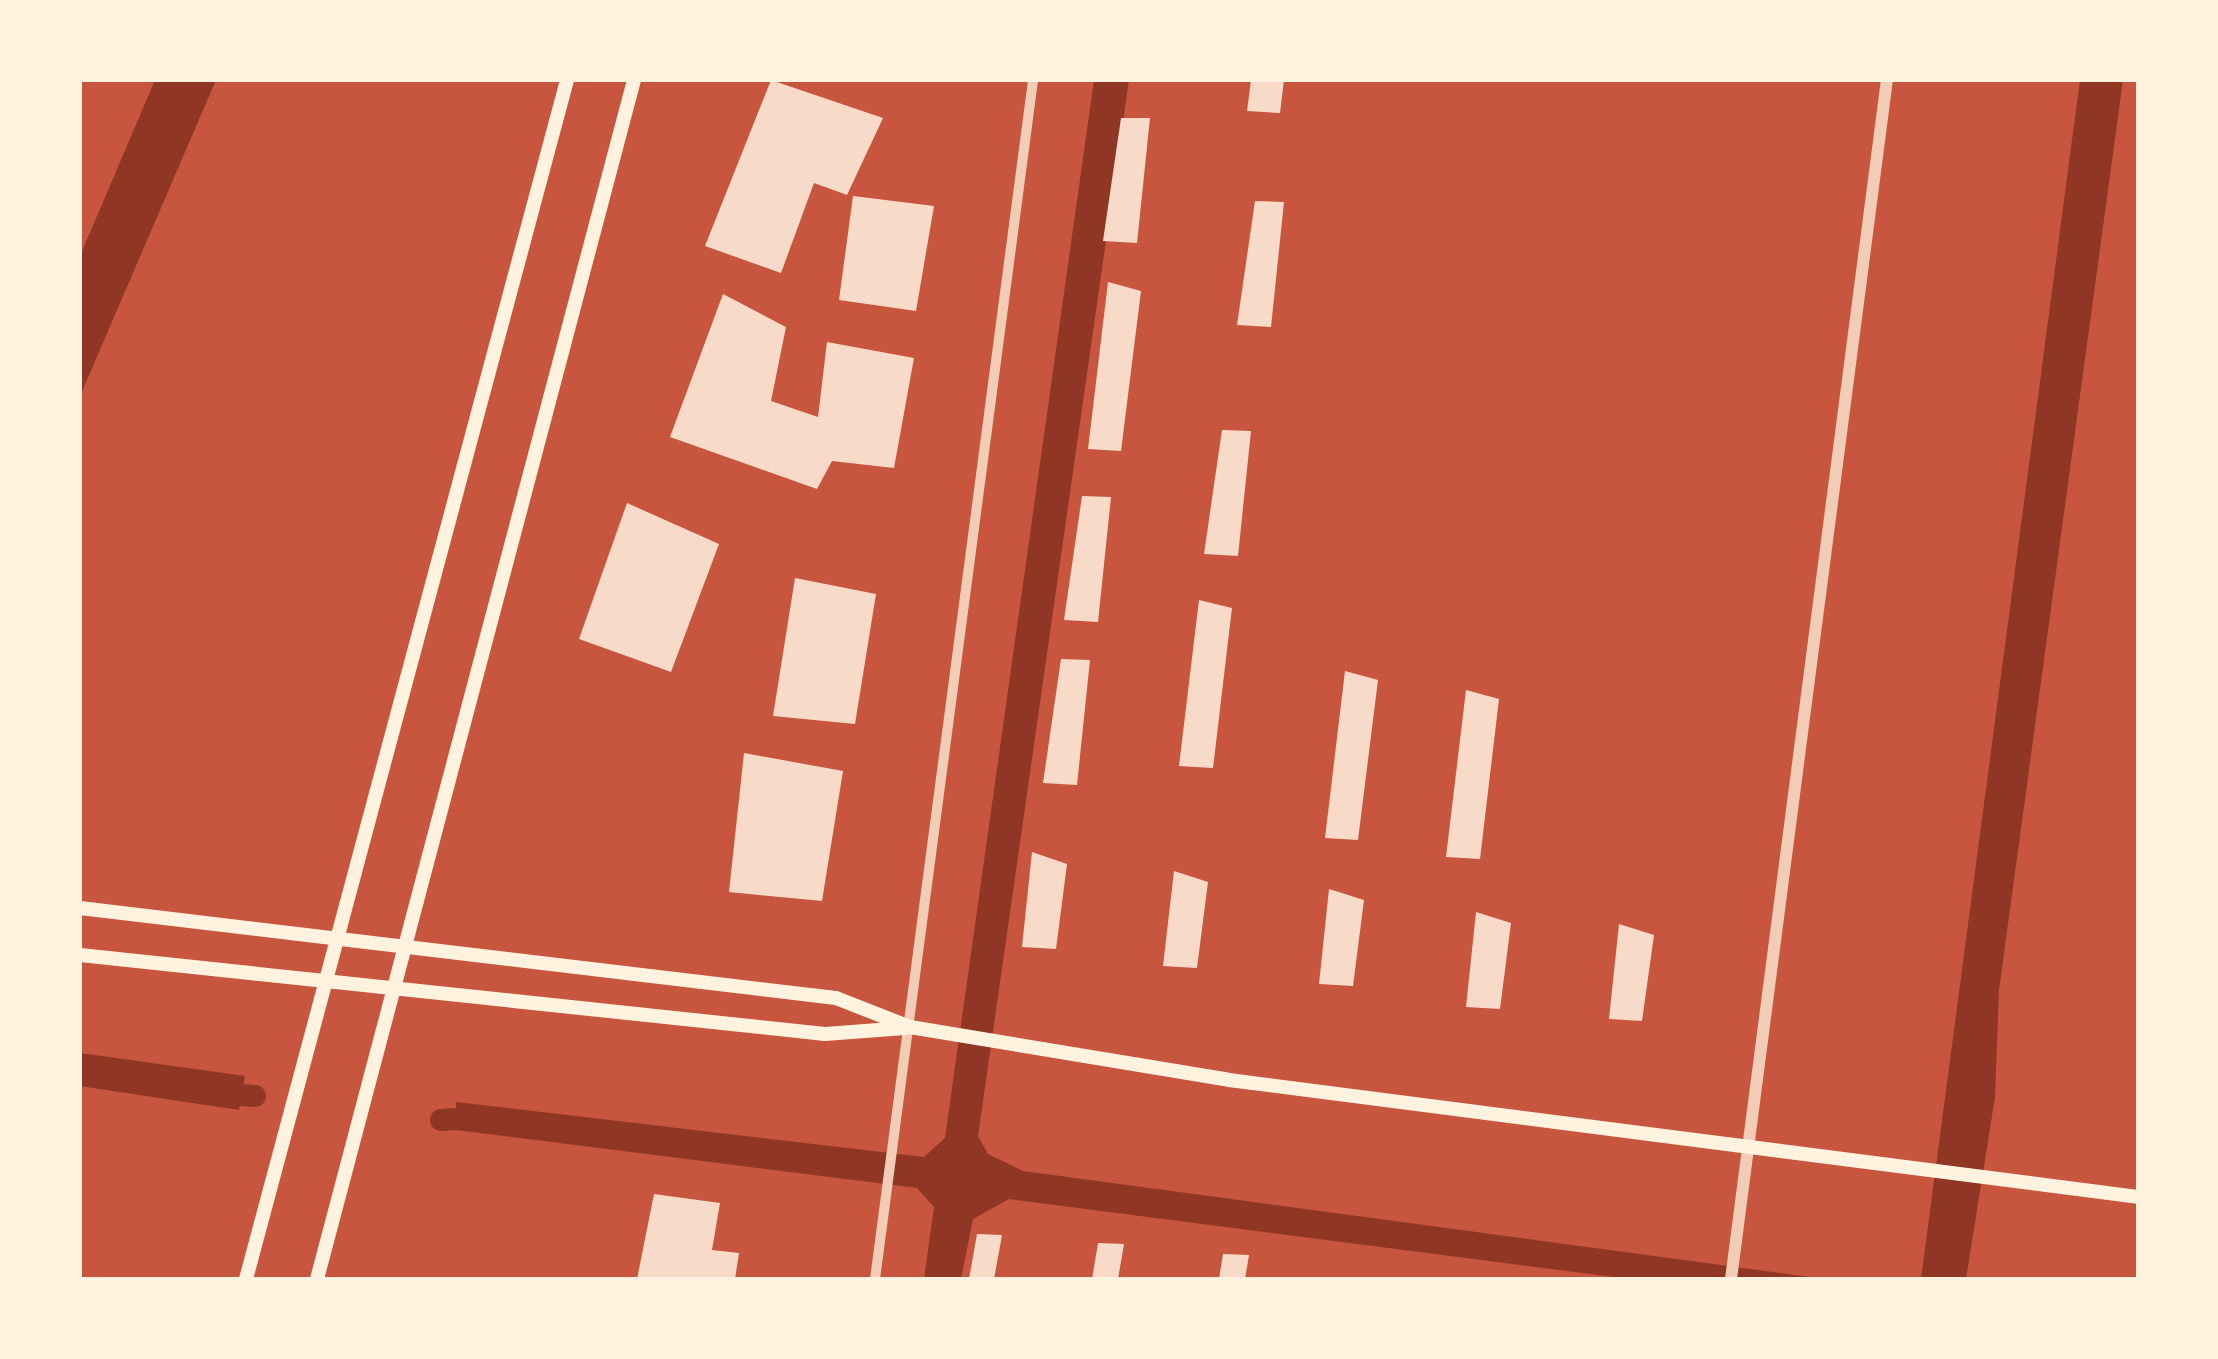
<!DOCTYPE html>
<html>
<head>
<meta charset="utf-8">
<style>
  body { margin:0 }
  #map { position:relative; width:2218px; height:1359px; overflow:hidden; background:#c8553d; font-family:"Roboto Serif",serif }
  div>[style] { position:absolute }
  .water>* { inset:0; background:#8f3625 }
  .canal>* { height:22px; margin:-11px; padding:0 11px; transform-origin:11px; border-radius:11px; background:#8f3625 }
  .building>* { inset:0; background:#f7dbc8 }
  .minor>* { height:10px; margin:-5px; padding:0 5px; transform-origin:5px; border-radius:5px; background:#f1ccb7 }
  .tertiary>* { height:12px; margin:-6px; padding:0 6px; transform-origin:6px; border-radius:6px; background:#f1ccb7 }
  .secondary>* { height:14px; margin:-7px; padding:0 7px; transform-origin:7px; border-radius:7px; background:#fff3e0 }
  span { translate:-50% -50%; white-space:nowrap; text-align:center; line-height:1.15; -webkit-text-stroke:10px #fff3e0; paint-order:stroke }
  .frame { position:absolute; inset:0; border:82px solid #fff3e0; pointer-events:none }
</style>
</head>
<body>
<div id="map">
  <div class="water">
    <div style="clip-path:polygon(155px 80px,216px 80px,80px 396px,80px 256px)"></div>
    <div style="clip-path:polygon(1094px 80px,1129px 80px,978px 1136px,988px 1154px,1023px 1171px,1825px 1279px,1629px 1279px,1009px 1199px,973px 1219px,961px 1279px,924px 1279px,934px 1207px,917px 1188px,456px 1130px,456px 1102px,924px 1157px,945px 1138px)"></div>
    <div style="clip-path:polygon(2080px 80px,2123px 80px,1999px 990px,1995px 1097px,1966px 1279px,1921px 1279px)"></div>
    <div style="clip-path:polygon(80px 1053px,245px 1076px,239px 1110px,80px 1086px)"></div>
  </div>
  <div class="canal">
    <div style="left:241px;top:1095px;width:14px;rotate:4deg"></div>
    <div style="left:441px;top:1120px;width:15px;rotate:-4deg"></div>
  </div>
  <div class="building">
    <div style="clip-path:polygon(771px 80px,883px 118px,847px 195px,814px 183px,781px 273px,705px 246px)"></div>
    <div style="clip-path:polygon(1251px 80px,1284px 80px,1280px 113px,1247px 111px)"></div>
    <div style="clip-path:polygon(1121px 118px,1150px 118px,1137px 243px,1103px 241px)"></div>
    <div style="clip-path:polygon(853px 196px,934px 206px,916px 311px,839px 300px)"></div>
    <div style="clip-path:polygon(1255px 201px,1284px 202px,1271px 327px,1237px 325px)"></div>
    <div style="clip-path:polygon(1108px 282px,1141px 291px,1121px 451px,1088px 449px)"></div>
    <div style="clip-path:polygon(723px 294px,786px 327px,771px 401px,818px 417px,827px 342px,914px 358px,894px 468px,832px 461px,817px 489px,670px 437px)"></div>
    <div style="clip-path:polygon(1222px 430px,1251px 431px,1238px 556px,1204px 554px)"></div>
    <div style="clip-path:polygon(1082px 496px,1111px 497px,1098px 622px,1064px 620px)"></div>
    <div style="clip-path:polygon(627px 503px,719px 544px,671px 672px,579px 639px)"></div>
    <div style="clip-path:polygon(795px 578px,876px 594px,855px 724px,773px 716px)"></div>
    <div style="clip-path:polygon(1199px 600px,1232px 608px,1213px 768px,1179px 766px)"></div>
    <div style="clip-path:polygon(1061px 659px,1090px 660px,1077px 785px,1043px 783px)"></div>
    <div style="clip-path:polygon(1345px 671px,1378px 680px,1358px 840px,1325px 838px)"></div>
    <div style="clip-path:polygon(1466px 690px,1499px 699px,1480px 859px,1446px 857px)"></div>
    <div style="clip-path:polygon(744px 753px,843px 771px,822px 901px,729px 892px)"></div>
    <div style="clip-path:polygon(1032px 852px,1067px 864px,1056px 949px,1022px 947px)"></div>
    <div style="clip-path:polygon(1174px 871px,1208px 882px,1197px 968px,1163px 966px)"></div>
    <div style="clip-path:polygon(1329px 889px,1364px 900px,1353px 986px,1319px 984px)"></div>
    <div style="clip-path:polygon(1476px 912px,1511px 923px,1500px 1009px,1466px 1007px)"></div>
    <div style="clip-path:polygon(1619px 924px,1654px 935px,1642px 1021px,1609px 1019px)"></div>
    <div style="clip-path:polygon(654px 1194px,720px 1203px,712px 1250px,739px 1253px,735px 1279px,637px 1279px)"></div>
    <div style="clip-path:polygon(977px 1234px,1002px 1235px,994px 1279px,969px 1279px)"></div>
    <div style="clip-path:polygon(1098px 1243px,1124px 1244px,1118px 1279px,1092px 1279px)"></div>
    <div style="clip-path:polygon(1223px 1254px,1249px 1255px,1245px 1279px,1219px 1279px)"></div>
  </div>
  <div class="minor">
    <div style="left:875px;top:1279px;width:1209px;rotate:-82.49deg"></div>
  </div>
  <div class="tertiary">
    <div style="left:1731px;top:1279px;width:1209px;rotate:-82.59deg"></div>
  </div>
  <div class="secondary">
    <div style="left:80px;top:908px;width:761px;rotate:6.79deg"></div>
    <div style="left:836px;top:998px;width:79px;rotate:21.4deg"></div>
    <div style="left:910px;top:1027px;width:323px;rotate:9.4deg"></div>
    <div style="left:1229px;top:1080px;width:916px;rotate:7.33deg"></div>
    <div style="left:80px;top:955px;width:749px;rotate:6.05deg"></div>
    <div style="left:825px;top:1034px;width:80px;rotate:-4.3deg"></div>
    <div style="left:246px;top:1279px;width:1241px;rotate:-75.01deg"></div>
    <div style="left:317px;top:1279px;width:1240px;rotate:-75.19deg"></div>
  </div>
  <div class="frame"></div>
</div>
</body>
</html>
